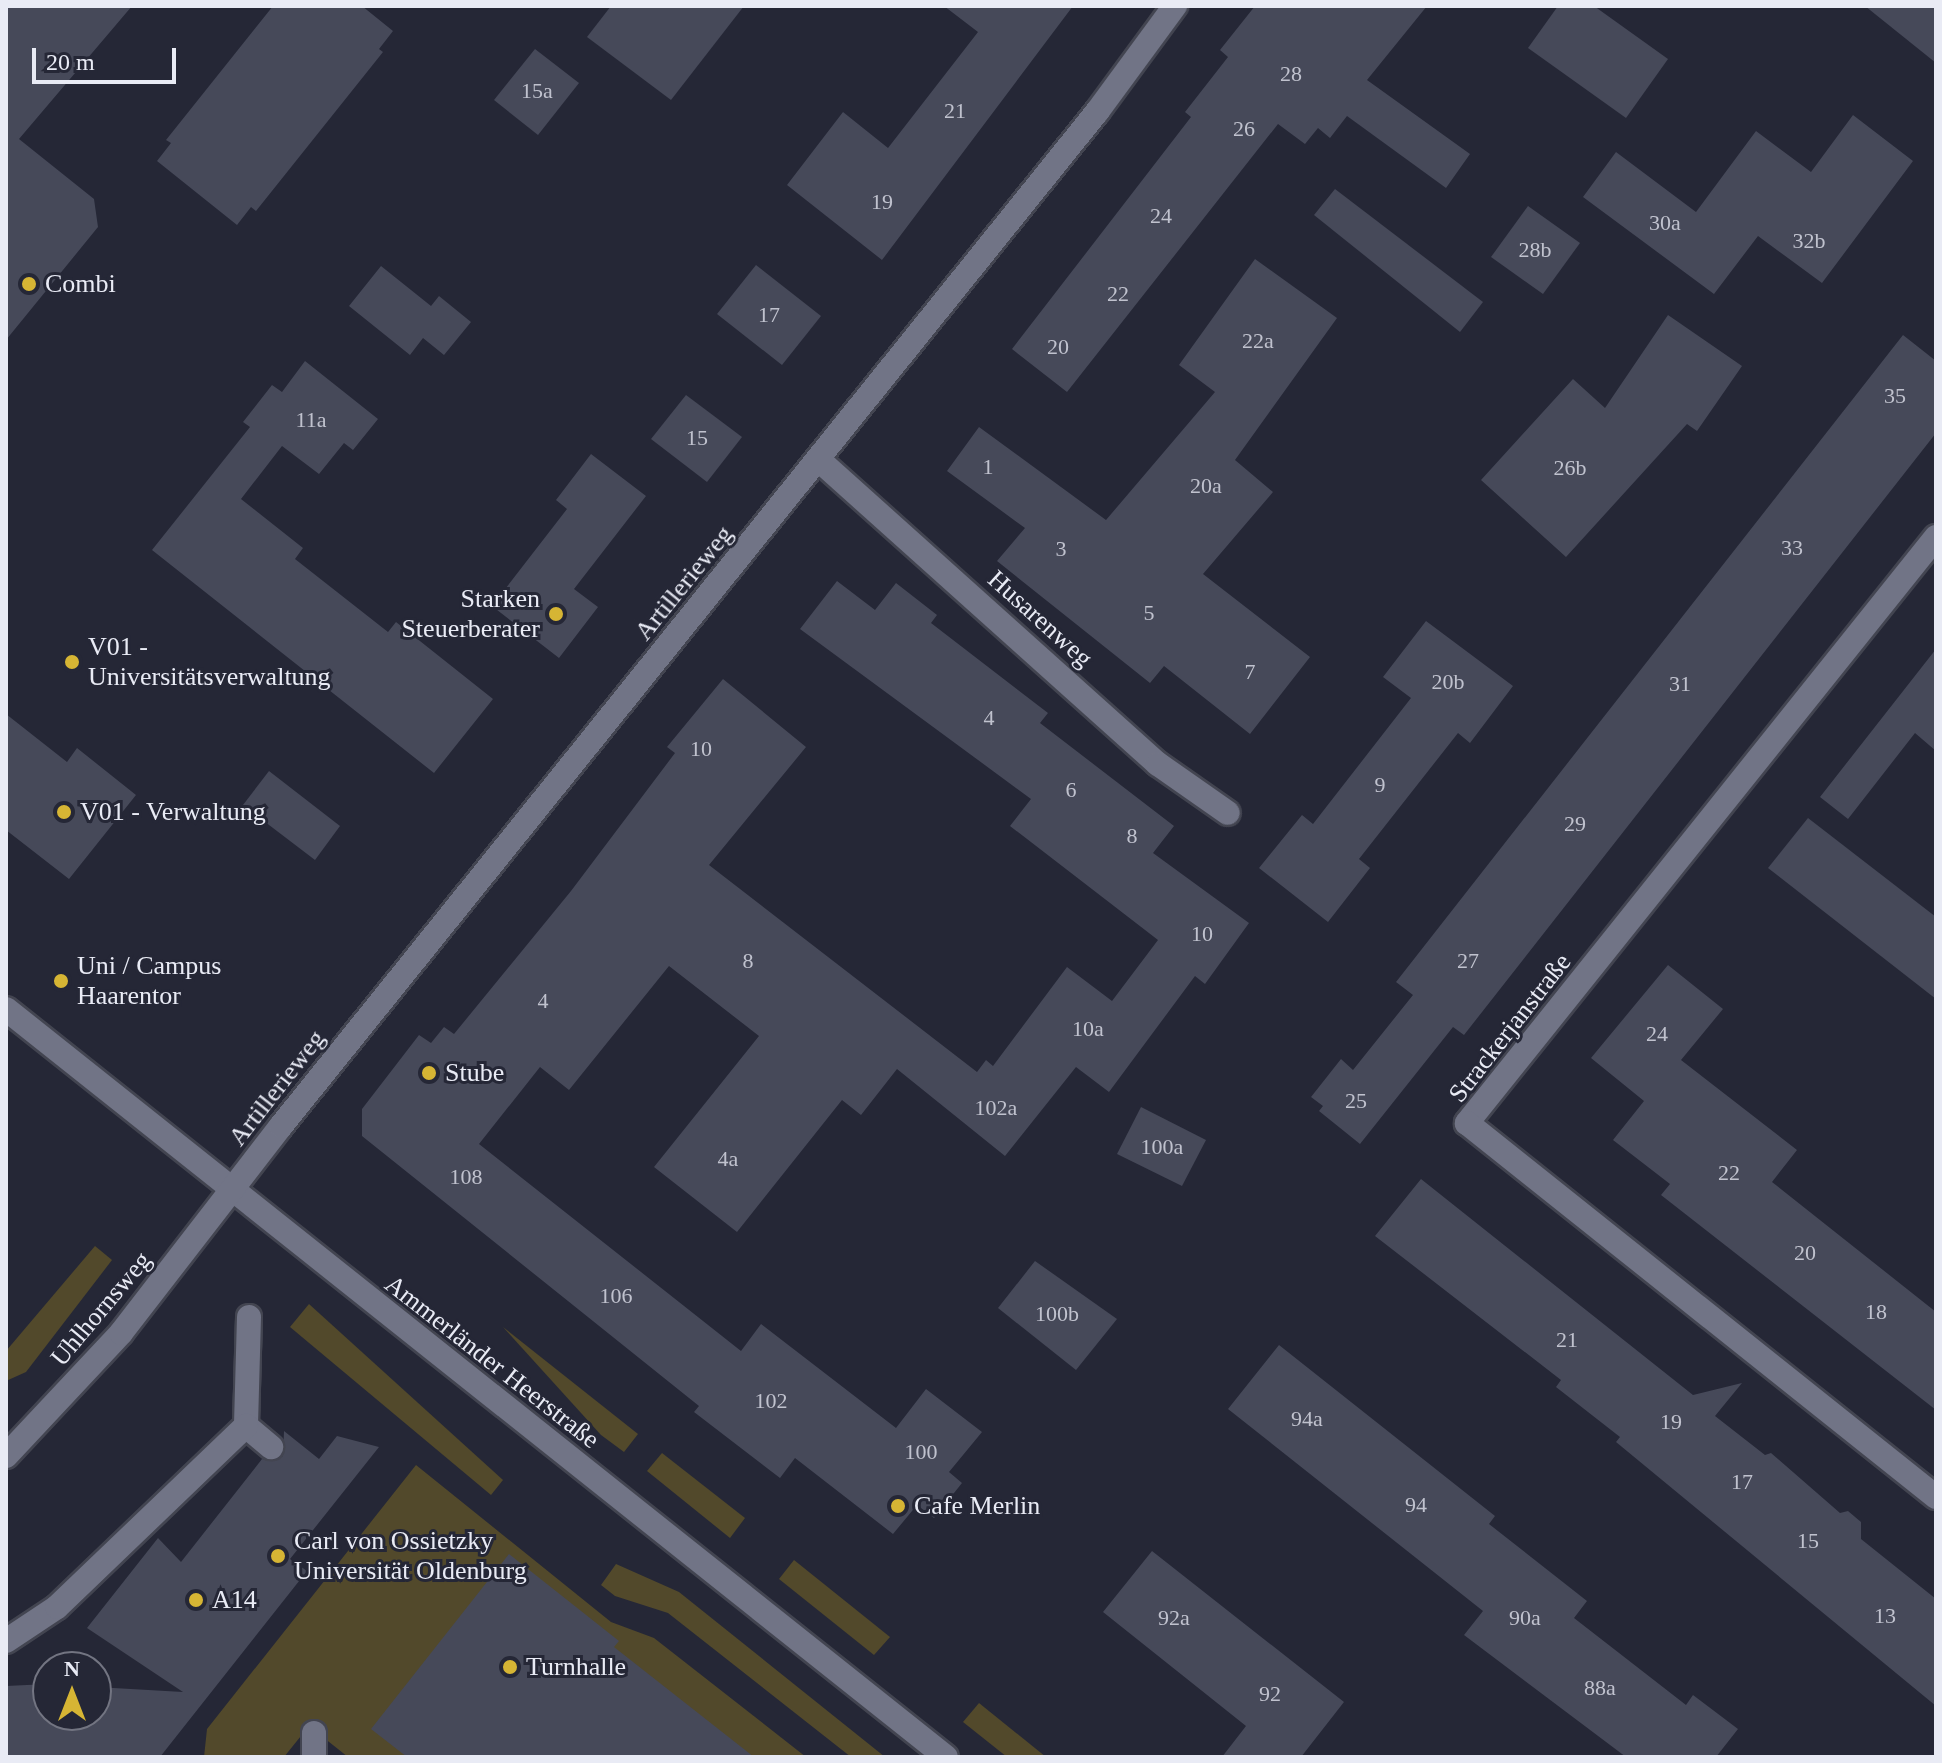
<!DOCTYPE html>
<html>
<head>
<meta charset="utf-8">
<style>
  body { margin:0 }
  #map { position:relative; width:1942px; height:1763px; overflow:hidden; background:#252736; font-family:Georgia,serif }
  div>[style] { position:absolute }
  .green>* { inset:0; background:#52492b }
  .building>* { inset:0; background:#464959 }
  .roads { filter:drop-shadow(2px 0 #434551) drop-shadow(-2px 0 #434551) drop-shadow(0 2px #434551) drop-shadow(0 -2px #434551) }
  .minor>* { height:24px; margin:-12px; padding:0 12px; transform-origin:12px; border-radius:12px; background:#717486 }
  .dots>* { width:22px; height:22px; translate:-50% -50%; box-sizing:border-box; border:4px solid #252736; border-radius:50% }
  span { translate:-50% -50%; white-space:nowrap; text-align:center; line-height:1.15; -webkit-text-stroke:6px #252736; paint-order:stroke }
  .number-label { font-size:22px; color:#c0c2ce }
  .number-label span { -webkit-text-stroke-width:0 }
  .poi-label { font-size:26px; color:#e9ebf5 }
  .left { translate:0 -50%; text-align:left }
  .right { translate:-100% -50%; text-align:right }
  .street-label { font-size:26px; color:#e9ebf5 }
  .frame { position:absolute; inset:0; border:8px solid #e9ebf5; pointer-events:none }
  .north { position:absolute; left:32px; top:1651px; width:80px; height:80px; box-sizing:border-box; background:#252736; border:2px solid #737582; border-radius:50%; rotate:0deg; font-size:22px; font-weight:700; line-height:32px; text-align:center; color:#e9ebf5 }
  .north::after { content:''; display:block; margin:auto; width:28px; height:36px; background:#d6b534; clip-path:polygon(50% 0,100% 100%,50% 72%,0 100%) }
  .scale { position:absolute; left:32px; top:48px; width:144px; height:36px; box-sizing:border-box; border:4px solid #e9ebf5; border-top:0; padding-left:10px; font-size:24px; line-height:28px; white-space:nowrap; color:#e9ebf5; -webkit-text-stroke:6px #252736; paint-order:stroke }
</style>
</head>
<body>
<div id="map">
  <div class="green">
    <div style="clip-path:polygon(95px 1246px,112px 1260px,26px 1372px,6px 1381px,6px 1351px)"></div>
    <div style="clip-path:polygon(309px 1304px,503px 1480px,491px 1495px,290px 1327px)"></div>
    <div style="clip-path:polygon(503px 1327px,638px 1434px,624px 1452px,601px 1435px)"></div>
    <div style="clip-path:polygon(662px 1453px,745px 1518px,730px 1538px,647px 1471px)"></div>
    <div style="clip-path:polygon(416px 1465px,611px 1622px,654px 1638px,806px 1757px,348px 1757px,309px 1726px,284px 1757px,204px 1757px,207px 1729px)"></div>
    <div style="clip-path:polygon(794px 1560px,890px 1637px,874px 1655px,779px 1579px)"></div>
    <div style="clip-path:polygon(616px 1564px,679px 1592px,885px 1757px,851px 1757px,668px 1613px,615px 1596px,601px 1585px)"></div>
    <div style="clip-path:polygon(979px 1703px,1046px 1757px,1007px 1757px,963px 1722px)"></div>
  </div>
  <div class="building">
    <div style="clip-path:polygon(6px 6px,132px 6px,19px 139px,94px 199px,98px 227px,6px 340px)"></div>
    <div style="clip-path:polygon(273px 6px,362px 6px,393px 31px,379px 49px,383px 52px,256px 211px,251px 207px,237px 225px,157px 161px,171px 143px,166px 140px)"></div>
    <div style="clip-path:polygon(611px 6px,744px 6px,671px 100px,587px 37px)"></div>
    <div style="clip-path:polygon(944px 6px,1073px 6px,882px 260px,787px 185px,843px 112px,888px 148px,978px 32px)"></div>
    <div style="clip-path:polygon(1255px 6px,1427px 6px,1367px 80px,1470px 154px,1446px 188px,1347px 116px,1330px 138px,1318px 128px,1305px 144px,1278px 124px,1067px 392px,1012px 349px,1191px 117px,1185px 112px,1228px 57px,1220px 50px)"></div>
    <div style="clip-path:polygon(1558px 6px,1594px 6px,1668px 59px,1626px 118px,1528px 48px)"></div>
    <div style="clip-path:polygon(1865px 6px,1936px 6px,1936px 63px)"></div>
    <div style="clip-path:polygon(535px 49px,579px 83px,538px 135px,494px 100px)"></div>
    <div style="clip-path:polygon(1853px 115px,1913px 161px,1822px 283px,1758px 236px,1714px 294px,1583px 197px,1616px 152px,1696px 212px,1756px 131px,1811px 172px)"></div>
    <div style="clip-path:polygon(1335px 189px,1483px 302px,1460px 332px,1314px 215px)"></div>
    <div style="clip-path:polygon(1528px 206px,1580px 243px,1543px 294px,1491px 257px)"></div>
    <div style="clip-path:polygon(1255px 259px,1337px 318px,1235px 460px,1273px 492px,1203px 574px,1310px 657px,1250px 734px,1164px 666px,1150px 683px,997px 561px,1025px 528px,947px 471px,979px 427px,1106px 520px,1215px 392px,1179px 365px)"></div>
    <div style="clip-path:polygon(756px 265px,821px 316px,782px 365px,717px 314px)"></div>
    <div style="clip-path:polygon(381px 266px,431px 306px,439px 296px,471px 322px,444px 355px,423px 338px,410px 355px,349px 306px)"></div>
    <div style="clip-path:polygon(1668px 315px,1742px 366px,1697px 431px,1687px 424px,1566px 557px,1481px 480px,1573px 379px,1605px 408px)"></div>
    <div style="clip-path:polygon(1903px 335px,1936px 361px,1936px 433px,1464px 1035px,1453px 1027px,1360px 1144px,1319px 1111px,1323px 1106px,1311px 1097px,1341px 1059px,1353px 1070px,1413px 995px,1396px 982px)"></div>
    <div style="clip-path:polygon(305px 361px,378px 419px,353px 450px,344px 443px,319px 474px,282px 446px,241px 499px,303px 548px,295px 559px,388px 632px,396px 622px,493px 699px,434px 773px,152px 550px,250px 427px,243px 422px,272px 385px,282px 392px)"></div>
    <div style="clip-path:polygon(686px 395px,742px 437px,707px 482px,651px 439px)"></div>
    <div style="clip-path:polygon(591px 454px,646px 496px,574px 589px,598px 607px,559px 658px,492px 606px,567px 509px,556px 500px)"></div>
    <div style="clip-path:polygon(837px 581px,875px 610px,896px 583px,937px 615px,931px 623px,1048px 713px,1040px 723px,1174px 826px,1153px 853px,1249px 923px,1205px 984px,1195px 976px,1109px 1092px,1076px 1067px,1005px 1156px,897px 1069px,861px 1115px,842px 1100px,737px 1232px,654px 1167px,759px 1036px,669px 966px,569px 1090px,540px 1067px,479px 1144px,741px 1351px,761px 1324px,896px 1428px,926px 1389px,982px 1432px,949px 1472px,962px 1483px,934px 1518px,917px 1505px,893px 1534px,795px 1458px,780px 1478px,694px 1412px,699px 1406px,362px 1136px,362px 1109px,419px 1035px,431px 1043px,444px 1027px,454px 1034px,571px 891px,675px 753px,667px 747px,723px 679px,806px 747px,709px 865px,977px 1072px,986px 1060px,993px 1066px,1067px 967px,1112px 1001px,1158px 940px,1010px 826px,1031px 799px,800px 629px)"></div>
    <div style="clip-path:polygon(1426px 621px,1513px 686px,1470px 743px,1458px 733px,1359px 859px,1370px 868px,1328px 922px,1259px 868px,1302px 815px,1313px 824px,1411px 698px,1383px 677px)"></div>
    <div style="clip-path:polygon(1936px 649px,1936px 751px,1915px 733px,1848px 819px,1820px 797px)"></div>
    <div style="clip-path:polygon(6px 714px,67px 762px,77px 748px,136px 795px,69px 879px,6px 830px)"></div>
    <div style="clip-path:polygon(269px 771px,340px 826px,315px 860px,243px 805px)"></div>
    <div style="clip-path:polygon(1808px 818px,1936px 917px,1936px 999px,1768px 868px)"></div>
    <div style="clip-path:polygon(1668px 965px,1723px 1009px,1681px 1060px,1797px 1150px,1772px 1182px,1936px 1312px,1936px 1410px,1661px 1195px,1670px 1184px,1613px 1140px,1644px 1101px,1591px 1058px)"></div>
    <div style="clip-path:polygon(1141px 1107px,1206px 1140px,1182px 1186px,1117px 1154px)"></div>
    <div style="clip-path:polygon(1421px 1179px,1693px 1395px,1742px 1383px,1715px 1416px,1765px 1455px,1771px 1453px,1840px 1513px,1848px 1511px,1861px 1522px,1861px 1539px,1936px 1599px,1936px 1706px,1616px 1442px,1620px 1437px,1556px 1387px,1561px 1380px,1375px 1236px)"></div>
    <div style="clip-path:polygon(1035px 1261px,1117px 1319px,1076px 1370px,998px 1308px)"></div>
    <div style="clip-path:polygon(1279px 1345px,1495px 1516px,1489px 1524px,1587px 1601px,1574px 1618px,1686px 1705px,1693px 1695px,1738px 1729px,1716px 1757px,1626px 1757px,1464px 1635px,1483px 1611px,1228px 1409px)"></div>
    <div style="clip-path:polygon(284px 1431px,319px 1459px,337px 1436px,379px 1447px,290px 1559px,307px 1571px,160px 1757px,6px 1757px,6px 1686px,48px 1684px,48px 1715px,96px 1715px,96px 1687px,183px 1692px,87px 1628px,158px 1538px,181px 1562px,262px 1459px,275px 1461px,283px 1456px)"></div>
    <div style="clip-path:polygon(1152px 1551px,1344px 1702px,1301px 1757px,1222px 1757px,1246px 1726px,1103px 1612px)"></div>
    <div style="clip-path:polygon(509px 1554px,619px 1641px,614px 1647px,754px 1757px,407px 1757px,371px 1729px)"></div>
  </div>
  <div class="roads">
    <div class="minor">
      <div style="left:819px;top:460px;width:455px;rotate:41.9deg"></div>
      <div style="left:1158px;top:764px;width:85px;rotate:35deg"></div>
      <div style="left:1936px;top:537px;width:751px;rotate:128.67deg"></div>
      <div style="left:1467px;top:1123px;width:600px;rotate:38.57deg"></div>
      <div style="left:6px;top:1009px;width:1201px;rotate:38.51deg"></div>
      <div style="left:249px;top:1317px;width:109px;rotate:91.6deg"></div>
      <div style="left:246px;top:1426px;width:33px;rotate:40deg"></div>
      <div style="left:6px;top:1456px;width:168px;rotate:-46.9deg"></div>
      <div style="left:121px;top:1333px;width:262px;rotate:-52.3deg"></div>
      <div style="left:281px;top:1126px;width:1302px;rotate:-51.18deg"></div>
      <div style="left:1097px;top:112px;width:132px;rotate:-53.7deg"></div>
      <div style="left:6px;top:1641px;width:61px;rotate:-33.7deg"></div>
      <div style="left:57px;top:1607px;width:262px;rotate:-43.8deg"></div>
      <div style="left:314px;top:1733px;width:24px;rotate:90deg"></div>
    </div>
  </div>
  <div class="dots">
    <div style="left:29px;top:284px;background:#d6b534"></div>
    <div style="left:556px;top:614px;background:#d6b534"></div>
    <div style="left:72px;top:662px;background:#d6b534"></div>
    <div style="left:64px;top:812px;background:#d6b534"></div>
    <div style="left:61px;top:981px;background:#d6b534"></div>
    <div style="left:429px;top:1073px;background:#d6b534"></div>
    <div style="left:898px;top:1506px;background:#d6b534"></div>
    <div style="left:278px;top:1556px;background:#d6b534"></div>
    <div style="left:196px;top:1600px;background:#d6b534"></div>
    <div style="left:510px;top:1667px;background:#d6b534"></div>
  </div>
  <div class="number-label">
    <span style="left:1291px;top:74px">28</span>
    <span style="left:537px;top:91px">15a</span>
    <span style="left:955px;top:111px">21</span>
    <span style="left:1244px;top:129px">26</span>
    <span style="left:882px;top:202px">19</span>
    <span style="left:1161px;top:216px">24</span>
    <span style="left:1665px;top:223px">30a</span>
    <span style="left:1809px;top:241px">32b</span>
    <span style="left:1535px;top:250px">28b</span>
    <span style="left:1118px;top:294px">22</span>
    <span style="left:769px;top:315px">17</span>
    <span style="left:1258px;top:341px">22a</span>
    <span style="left:1058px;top:347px">20</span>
    <span style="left:1895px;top:396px">35</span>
    <span style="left:311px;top:420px">11a</span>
    <span style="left:697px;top:438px">15</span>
    <span style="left:988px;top:467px">1</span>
    <span style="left:1570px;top:468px">26b</span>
    <span style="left:1206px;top:486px">20a</span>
    <span style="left:1792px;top:548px">33</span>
    <span style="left:1061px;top:549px">3</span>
    <span style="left:1149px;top:613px">5</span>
    <span style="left:1250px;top:672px">7</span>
    <span style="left:1448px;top:682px">20b</span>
    <span style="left:1680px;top:684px">31</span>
    <span style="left:989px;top:718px">4</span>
    <span style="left:701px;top:749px">10</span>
    <span style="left:1380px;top:785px">9</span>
    <span style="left:1071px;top:790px">6</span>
    <span style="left:1575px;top:824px">29</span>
    <span style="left:1132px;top:836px">8</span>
    <span style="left:1202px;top:934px">10</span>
    <span style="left:748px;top:961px">8</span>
    <span style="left:1468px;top:961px">27</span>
    <span style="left:543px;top:1001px">4</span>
    <span style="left:1088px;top:1029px">10a</span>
    <span style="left:1657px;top:1034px">24</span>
    <span style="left:1356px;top:1101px">25</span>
    <span style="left:996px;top:1108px">102a</span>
    <span style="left:1162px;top:1147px">100a</span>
    <span style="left:728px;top:1159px">4a</span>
    <span style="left:1729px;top:1173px">22</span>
    <span style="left:466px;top:1177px">108</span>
    <span style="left:1805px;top:1253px">20</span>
    <span style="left:616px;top:1296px">106</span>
    <span style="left:1876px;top:1312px">18</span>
    <span style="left:1057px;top:1314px">100b</span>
    <span style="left:1567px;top:1340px">21</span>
    <span style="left:771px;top:1401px">102</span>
    <span style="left:1307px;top:1419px">94a</span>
    <span style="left:1671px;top:1422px">19</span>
    <span style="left:921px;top:1452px">100</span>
    <span style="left:1742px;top:1482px">17</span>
    <span style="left:1416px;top:1505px">94</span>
    <span style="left:1808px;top:1541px">15</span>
    <span style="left:1885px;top:1616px">13</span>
    <span style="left:1174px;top:1618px">92a</span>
    <span style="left:1525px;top:1618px">90a</span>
    <span style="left:1600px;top:1688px">88a</span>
    <span style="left:1270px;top:1694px">92</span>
  </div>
  <div class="poi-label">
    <span class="left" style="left:45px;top:284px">Combi</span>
    <span class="right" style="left:540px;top:614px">Starken<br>Steuerberater</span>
    <span class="left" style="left:88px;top:662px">V01 -<br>Universitätsverwaltung</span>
    <span class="left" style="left:80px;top:812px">V01 - Verwaltung</span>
    <span class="left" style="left:77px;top:981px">Uni / Campus<br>Haarentor</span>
    <span class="left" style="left:445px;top:1073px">Stube</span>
    <span class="left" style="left:914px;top:1506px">Cafe Merlin</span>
    <span class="left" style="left:294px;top:1556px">Carl von Ossietzky<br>Universität Oldenburg</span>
    <span class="left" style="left:212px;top:1600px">A14</span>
    <span class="left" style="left:526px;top:1667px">Turnhalle</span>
  </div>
  <div class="street-label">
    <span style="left:684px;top:583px;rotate:-51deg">Artillerieweg</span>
    <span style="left:1040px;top:619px;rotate:42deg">Husarenweg</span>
    <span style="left:1510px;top:1028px;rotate:-52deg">Strackerjanstraße</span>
    <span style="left:277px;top:1088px;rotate:-52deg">Artillerieweg</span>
    <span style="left:101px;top:1309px;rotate:-50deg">Uhlhornsweg</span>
    <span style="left:492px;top:1362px;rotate:38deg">Ammerländer Heerstraße</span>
  </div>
  <div class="frame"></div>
  <div class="north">N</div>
  <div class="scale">20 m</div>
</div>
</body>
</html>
